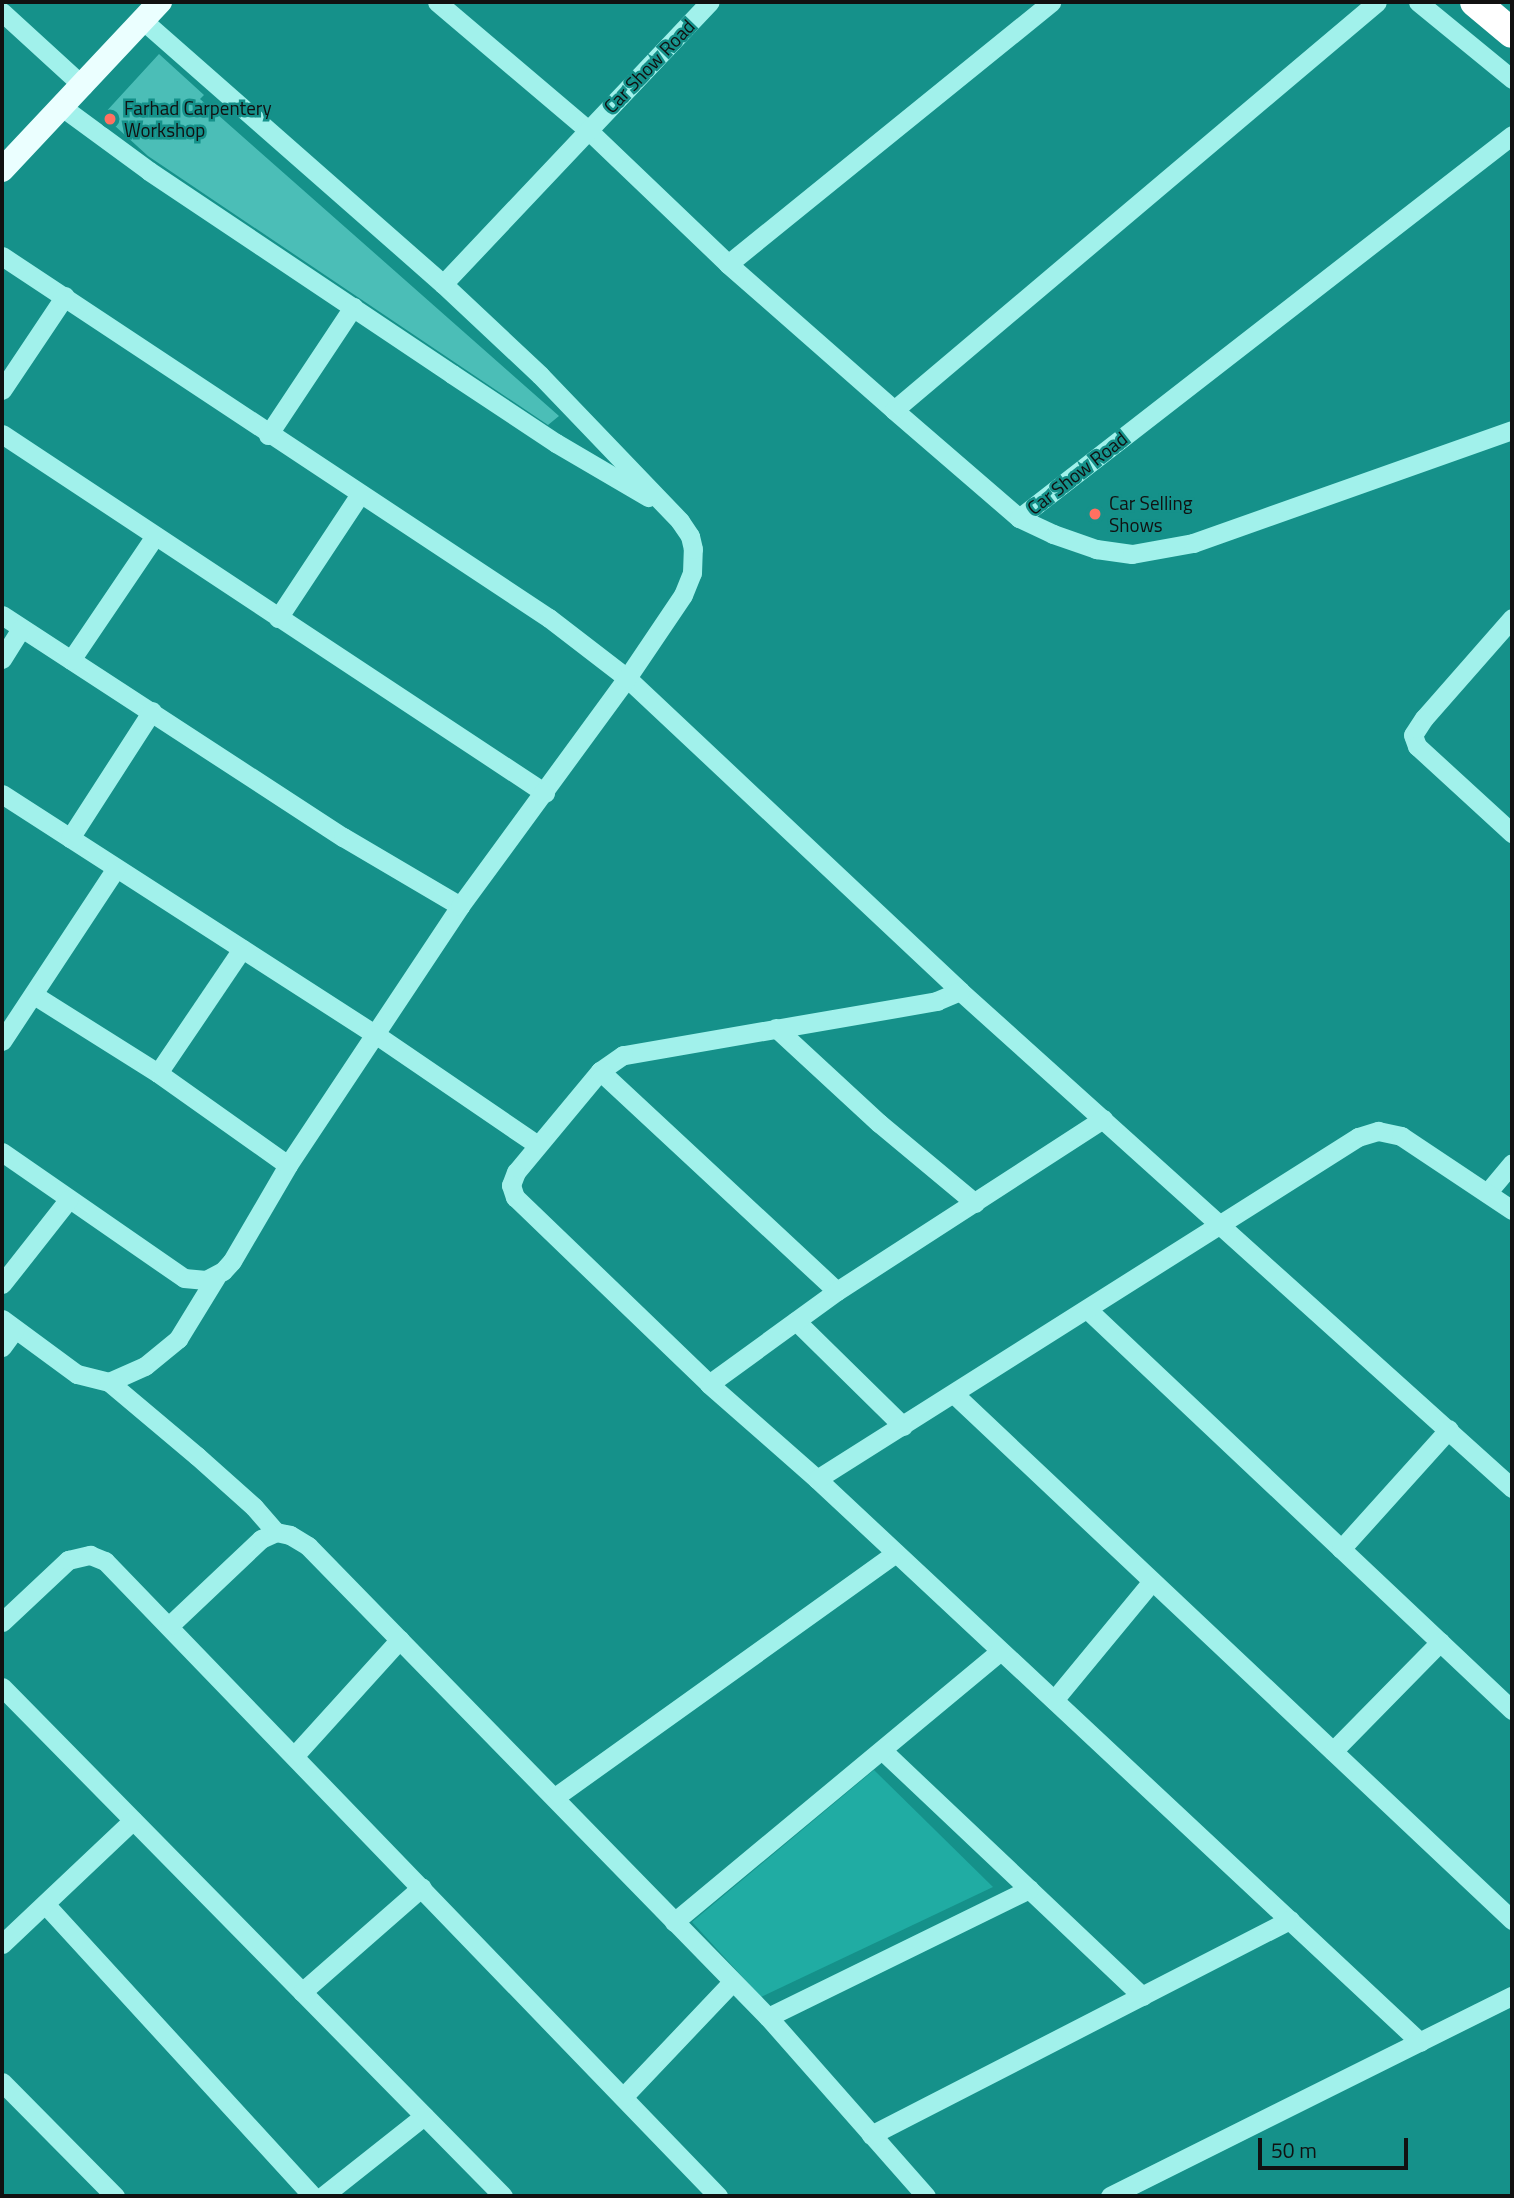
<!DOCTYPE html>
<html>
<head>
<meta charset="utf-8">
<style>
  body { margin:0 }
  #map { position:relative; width:1514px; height:2198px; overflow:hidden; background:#15918a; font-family:"Titillium Web",sans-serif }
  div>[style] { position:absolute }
  .green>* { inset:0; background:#20aca3 }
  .building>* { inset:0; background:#4bbeb7 }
  .minor>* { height:19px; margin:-9.5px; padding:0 9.5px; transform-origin:9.5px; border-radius:9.5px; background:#a1f1eb }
  .major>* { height:24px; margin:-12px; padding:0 12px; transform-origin:12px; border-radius:12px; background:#ebffff }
  .highway>* { height:30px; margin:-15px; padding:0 15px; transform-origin:15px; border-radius:15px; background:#fff }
  .dots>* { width:19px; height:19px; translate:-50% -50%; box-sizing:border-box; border:4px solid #15918a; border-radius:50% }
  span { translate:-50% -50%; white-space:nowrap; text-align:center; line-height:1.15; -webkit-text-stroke:5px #15918a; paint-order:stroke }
  .street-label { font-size:19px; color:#111 }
  .poi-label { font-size:19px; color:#111 }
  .left { translate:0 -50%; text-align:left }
  .frame { position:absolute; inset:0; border:4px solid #111; pointer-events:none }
  .scale { position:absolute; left:1258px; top:2138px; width:150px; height:32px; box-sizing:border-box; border:4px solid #111; border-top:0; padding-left:9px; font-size:21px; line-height:24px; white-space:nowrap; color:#111; -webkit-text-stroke:5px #15918a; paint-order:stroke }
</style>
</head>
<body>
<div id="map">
  <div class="green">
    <div style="clip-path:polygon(874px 1770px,993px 1887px,761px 1997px,692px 1922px)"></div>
  </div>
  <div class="building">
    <div style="clip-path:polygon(159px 54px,204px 95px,200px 99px,559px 416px,548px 425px,148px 156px,103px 115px)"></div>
  </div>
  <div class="minor">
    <div style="left:437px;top:2px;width:198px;rotate:40.3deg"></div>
    <div style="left:588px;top:130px;width:194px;rotate:43.7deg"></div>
    <div style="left:728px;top:264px;width:221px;rotate:41.3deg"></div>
    <div style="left:894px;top:410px;width:165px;rotate:40.8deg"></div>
    <div style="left:1019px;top:518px;width:38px;rotate:25deg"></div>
    <div style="left:1053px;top:534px;width:46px;rotate:19.2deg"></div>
    <div style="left:1096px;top:549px;width:36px;rotate:8deg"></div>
    <div style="left:1132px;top:554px;width:62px;rotate:-10.2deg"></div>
    <div style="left:1193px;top:543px;width:338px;rotate:-19.5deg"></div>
    <div style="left:1418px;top:2px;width:122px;rotate:39.3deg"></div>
    <div style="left:2px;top:12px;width:110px;rotate:42.4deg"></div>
    <div style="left:62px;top:107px;width:108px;rotate:36.3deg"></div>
    <div style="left:149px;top:171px;width:365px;rotate:33.8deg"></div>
    <div style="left:452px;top:374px;width:125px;rotate:33.6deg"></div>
    <div style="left:556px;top:443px;width:107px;rotate:30.4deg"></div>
    <div style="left:2px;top:256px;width:656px;rotate:33.5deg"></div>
    <div style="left:549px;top:618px;width:98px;rotate:37.6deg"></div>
    <div style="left:627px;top:678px;width:457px;rotate:43.2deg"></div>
    <div style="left:960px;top:991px;width:743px;rotate:42deg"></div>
    <div style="left:728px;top:264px;width:416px;rotate:-39deg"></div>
    <div style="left:443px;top:284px;width:388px;rotate:-46.6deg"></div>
    <div style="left:2px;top:390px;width:113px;rotate:-56.2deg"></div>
    <div style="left:894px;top:410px;width:632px;rotate:-40.19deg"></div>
    <div style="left:2px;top:434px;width:651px;rotate:33.47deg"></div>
    <div style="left:268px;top:435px;width:154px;rotate:-56.4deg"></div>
    <div style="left:1019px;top:518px;width:624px;rotate:-37.84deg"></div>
    <div style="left:2px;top:615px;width:407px;rotate:33.1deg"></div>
    <div style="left:343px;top:837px;width:136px;rotate:30.5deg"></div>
    <div style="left:278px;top:618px;width:149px;rotate:-56.5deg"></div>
    <div style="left:1512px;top:618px;width:133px;rotate:131.3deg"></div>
    <div style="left:1424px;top:718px;width:20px;rotate:123deg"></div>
    <div style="left:1413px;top:735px;width:12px;rotate:70deg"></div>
    <div style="left:1417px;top:746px;width:129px;rotate:42.5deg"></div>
    <div style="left:2px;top:659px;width:36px;rotate:-58deg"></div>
    <div style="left:71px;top:660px;width:150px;rotate:-55.9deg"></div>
    <div style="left:2px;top:794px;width:444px;rotate:32.8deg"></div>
    <div style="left:375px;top:1034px;width:197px;rotate:34.3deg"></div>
    <div style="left:70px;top:838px;width:151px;rotate:-57.2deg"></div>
    <div style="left:960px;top:991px;width:25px;rotate:157deg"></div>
    <div style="left:937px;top:1001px;width:319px;rotate:170.2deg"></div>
    <div style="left:623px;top:1055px;width:28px;rotate:145deg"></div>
    <div style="left:600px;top:1071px;width:131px;rotate:129.7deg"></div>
    <div style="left:516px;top:1172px;width:14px;rotate:111deg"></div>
    <div style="left:511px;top:1185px;width:13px;rotate:72deg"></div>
    <div style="left:515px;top:1197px;width:269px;rotate:43.9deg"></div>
    <div style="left:709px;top:1384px;width:144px;rotate:41.3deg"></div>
    <div style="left:817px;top:1479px;width:825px;rotate:43.04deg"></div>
    <div style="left:34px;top:995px;width:146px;rotate:32.2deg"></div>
    <div style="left:158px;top:1073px;width:159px;rotate:35.3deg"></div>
    <div style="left:776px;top:1028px;width:140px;rotate:42.7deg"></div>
    <div style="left:879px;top:1123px;width:125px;rotate:39.8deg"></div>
    <div style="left:2px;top:1041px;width:207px;rotate:-56.6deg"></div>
    <div style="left:600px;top:1071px;width:323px;rotate:42.9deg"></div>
    <div style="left:158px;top:1073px;width:150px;rotate:-55.9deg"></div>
    <div style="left:2px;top:1152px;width:221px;rotate:34.7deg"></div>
    <div style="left:184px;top:1278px;width:22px;rotate:5deg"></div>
    <div style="left:206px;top:1280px;width:19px;rotate:-28deg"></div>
    <div style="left:223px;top:1271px;width:13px;rotate:-48deg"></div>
    <div style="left:232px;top:1261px;width:111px;rotate:-59.7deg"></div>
    <div style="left:288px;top:1165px;width:311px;rotate:-56.4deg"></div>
    <div style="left:460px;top:906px;width:283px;rotate:-53.8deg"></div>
    <div style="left:627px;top:678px;width:100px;rotate:-56deg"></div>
    <div style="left:683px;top:595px;width:24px;rotate:-68deg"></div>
    <div style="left:692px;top:573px;width:24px;rotate:-88deg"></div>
    <div style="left:693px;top:549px;width:13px;rotate:-103deg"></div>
    <div style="left:690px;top:536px;width:18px;rotate:-124deg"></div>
    <div style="left:680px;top:521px;width:202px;rotate:-133.8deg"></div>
    <div style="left:540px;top:375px;width:133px;rotate:-136.8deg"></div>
    <div style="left:443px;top:284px;width:398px;rotate:-138.7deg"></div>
    <div style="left:1487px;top:1193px;width:39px;rotate:-50deg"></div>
    <div style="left:2px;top:1284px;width:108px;rotate:-51.8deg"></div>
    <div style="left:1088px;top:1310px;width:583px;rotate:43.33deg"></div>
    <div style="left:2px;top:1319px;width:93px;rotate:36.3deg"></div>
    <div style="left:77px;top:1374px;width:33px;rotate:14deg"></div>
    <div style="left:109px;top:1382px;width:39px;rotate:-24deg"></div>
    <div style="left:145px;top:1366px;width:43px;rotate:-39.3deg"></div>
    <div style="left:178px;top:1339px;width:73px;rotate:-58.5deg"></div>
    <div style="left:796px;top:1321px;width:150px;rotate:44.5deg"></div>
    <div style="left:2px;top:1347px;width:22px;rotate:-54deg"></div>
    <div style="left:109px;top:1382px;width:115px;rotate:40.1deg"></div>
    <div style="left:197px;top:1456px;width:76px;rotate:41.8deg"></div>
    <div style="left:254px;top:1507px;width:33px;rotate:49deg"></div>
    <div style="left:709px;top:1384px;width:158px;rotate:-36deg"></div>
    <div style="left:837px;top:1291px;width:317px;rotate:-32.9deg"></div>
    <div style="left:954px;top:1394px;width:767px;rotate:43.31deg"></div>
    <div style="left:817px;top:1479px;width:640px;rotate:-32.3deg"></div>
    <div style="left:1358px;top:1137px;width:21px;rotate:-17deg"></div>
    <div style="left:1378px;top:1131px;width:24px;rotate:12deg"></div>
    <div style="left:1401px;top:1136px;width:133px;rotate:33.7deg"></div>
    <div style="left:1341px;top:1549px;width:161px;rotate:-48deg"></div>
    <div style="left:2px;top:1622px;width:91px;rotate:-43.2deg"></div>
    <div style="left:68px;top:1560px;width:23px;rotate:-13deg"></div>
    <div style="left:90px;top:1555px;width:16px;rotate:22deg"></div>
    <div style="left:105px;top:1561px;width:883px;rotate:46.01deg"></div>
    <div style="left:170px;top:1625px;width:125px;rotate:-43.4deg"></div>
    <div style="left:261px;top:1539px;width:17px;rotate:-25deg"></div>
    <div style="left:276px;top:1532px;width:14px;rotate:12deg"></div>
    <div style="left:290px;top:1535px;width:21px;rotate:31deg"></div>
    <div style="left:308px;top:1546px;width:658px;rotate:45.68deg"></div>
    <div style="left:768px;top:2017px;width:239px;rotate:48.6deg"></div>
    <div style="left:2px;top:1687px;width:714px;rotate:45.45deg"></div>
    <div style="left:1054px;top:1700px;width:154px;rotate:-50.5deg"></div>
    <div style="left:883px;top:1751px;width:357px;rotate:43.4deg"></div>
    <div style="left:1333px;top:1751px;width:153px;rotate:-45.5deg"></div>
    <div style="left:295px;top:1755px;width:156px;rotate:-47.8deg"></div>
    <div style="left:555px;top:1797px;width:419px;rotate:-35.6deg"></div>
    <div style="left:45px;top:1904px;width:396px;rotate:47.5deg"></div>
    <div style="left:674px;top:1922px;width:424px;rotate:-39.7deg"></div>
    <div style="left:2px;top:1944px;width:180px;rotate:-43.4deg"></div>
    <div style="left:302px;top:1992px;width:159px;rotate:-41.2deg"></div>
    <div style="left:768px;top:2017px;width:291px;rotate:-26.1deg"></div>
    <div style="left:2px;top:2082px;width:161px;rotate:45.3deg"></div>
    <div style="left:624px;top:2096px;width:157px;rotate:-46.5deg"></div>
    <div style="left:871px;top:2135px;width:471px;rotate:-27.2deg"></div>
    <div style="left:323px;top:2196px;width:129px;rotate:-38.4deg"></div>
    <div style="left:1110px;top:2196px;width:449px;rotate:-26.5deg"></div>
  </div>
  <div class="major">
    <div style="left:2px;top:170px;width:231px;rotate:-46.8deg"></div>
  </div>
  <div class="highway">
    <div style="left:1475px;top:2px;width:48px;rotate:40deg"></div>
  </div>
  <div class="dots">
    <div style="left:110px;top:119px;background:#ff7061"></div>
    <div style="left:1095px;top:514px;background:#ff7061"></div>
  </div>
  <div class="street-label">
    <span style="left:649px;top:66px;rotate:-46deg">Car Show Road</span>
    <span style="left:1077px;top:473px;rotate:-38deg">Car Show Road</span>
  </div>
  <div class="poi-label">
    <span class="left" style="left:124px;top:119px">Farhad Carpentery<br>Workshop</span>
    <span class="left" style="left:1109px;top:514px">Car Selling<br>Shows</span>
  </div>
  <div class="frame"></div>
  <div class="scale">50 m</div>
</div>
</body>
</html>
